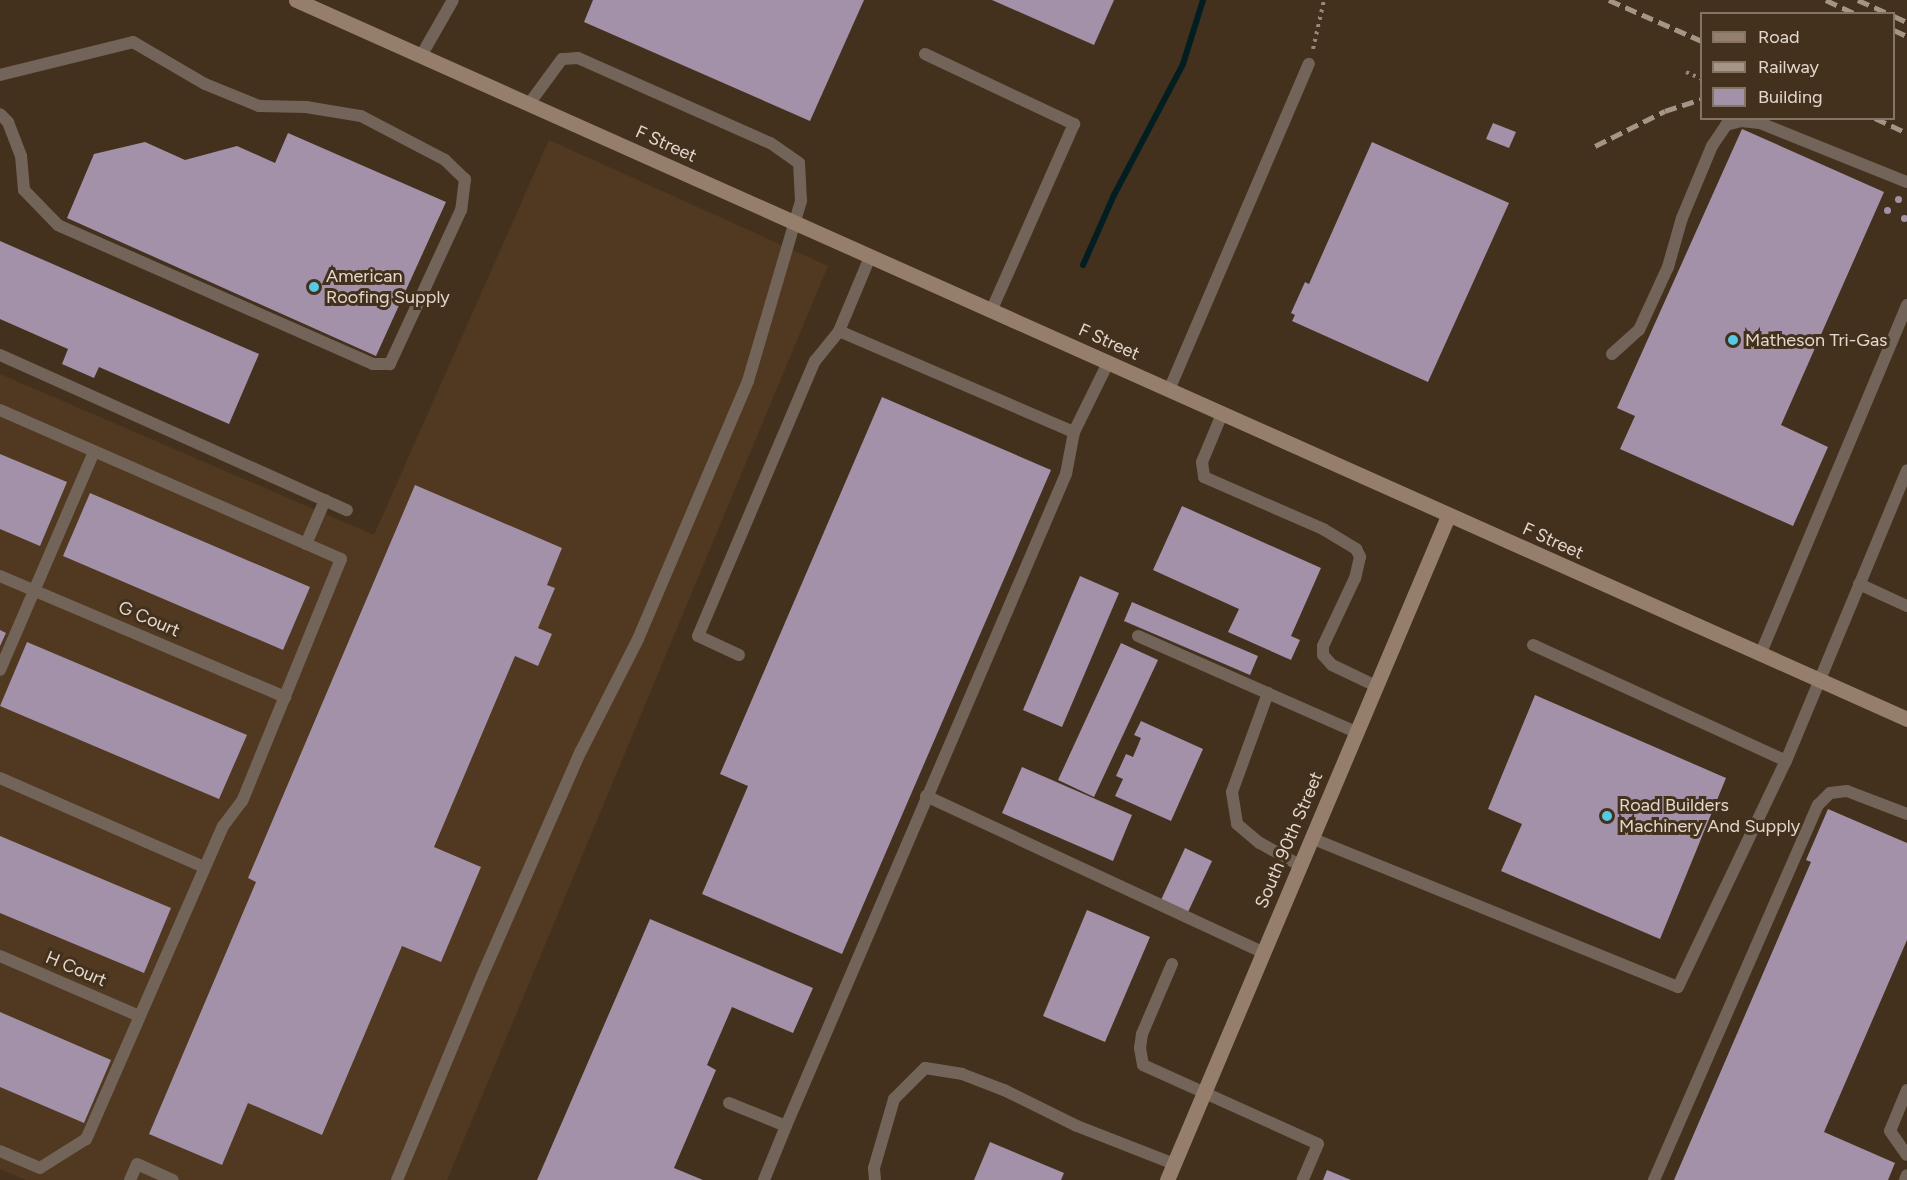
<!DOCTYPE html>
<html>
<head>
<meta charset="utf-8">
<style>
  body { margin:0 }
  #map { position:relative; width:1907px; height:1180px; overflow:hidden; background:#43311e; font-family:Figtree,sans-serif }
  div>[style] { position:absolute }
  .built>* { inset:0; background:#503920 }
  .stream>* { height:6px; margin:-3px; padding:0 3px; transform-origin:3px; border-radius:3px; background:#021e21 }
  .building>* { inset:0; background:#a291a9 }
  .round { border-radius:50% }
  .path>* { height:4px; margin-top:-2px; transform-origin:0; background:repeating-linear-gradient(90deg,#968778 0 3px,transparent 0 7.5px) }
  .lane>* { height:12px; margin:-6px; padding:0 6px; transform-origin:6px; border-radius:6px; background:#736459 }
  .secondary>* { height:15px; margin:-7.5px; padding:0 7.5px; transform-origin:7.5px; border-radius:7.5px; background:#967e6c }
  .rail>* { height:4.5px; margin-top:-2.25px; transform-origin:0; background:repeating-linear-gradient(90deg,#a49587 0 12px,transparent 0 18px) }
  .dots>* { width:16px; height:16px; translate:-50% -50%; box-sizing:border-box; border:3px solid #43311e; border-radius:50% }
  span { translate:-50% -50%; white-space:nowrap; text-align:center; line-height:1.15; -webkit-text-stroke:6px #43311e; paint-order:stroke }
  .street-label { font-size:18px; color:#e4d8cd }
  .poi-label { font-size:18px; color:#e4d8cd }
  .left { translate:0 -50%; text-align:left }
  .legend { position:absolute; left:1700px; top:12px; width:195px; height:108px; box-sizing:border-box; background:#43311e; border:2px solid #837464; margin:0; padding:8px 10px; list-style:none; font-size:18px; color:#e4d8cd }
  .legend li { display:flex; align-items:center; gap:12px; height:30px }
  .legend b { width:30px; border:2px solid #837464 }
</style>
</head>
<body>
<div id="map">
  <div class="built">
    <div style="clip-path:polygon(549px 140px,828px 266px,447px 1180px,26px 1180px,0 1169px,0 374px,374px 535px)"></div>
  </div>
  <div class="stream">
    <div style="left:1083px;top:265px;width:77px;rotate:-66.1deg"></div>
    <div style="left:1114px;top:195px;width:148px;rotate:-62.2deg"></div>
    <div style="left:1183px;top:64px;width:67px;rotate:-72.6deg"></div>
  </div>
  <div class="building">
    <div style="clip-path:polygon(593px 0,864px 0,810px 121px,584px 22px)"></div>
    <div style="clip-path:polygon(992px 0,1114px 0,1094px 45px)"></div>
    <div style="clip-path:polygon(1493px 123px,1516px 132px,1509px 148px,1486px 139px)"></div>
    <div style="clip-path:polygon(1742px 129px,1884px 192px,1781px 425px,1828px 447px,1793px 526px,1620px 449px,1635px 416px,1617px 408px)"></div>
    <div style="clip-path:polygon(288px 133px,446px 202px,376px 356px,67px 218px,94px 154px,145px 142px,185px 160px,237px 146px,275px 163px)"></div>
    <div style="clip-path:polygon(1372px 142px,1509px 203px,1428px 382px,1292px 321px,1295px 315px,1291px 313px,1305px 282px,1309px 284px)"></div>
    <div class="round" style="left:1894.5px;top:195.5px;width:7px;height:7px"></div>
    <div class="round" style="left:1883.5px;top:206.5px;width:7px;height:7px"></div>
    <div class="round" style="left:1900.5px;top:214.5px;width:7px;height:7px"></div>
    <div style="clip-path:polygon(0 241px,259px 354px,229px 424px,99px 367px,94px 378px,62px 364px,68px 349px,0 319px)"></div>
    <div style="clip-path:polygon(882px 397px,1051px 470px,842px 954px,702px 894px,748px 786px,720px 774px)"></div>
    <div style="clip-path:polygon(0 454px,67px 482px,40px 546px,0 529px)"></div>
    <div style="clip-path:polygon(415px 485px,562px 548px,547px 585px,555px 588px,538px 628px,552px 634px,538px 666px,515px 656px,434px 847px,481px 867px,441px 962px,402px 946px,322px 1135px,248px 1103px,222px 1165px,149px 1134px,256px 882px,248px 878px)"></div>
    <div style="clip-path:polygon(90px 493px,310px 587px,283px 650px,63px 556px)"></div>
    <div style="clip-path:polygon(1182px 506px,1321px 568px,1291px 636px,1300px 640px,1291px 660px,1228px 632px,1239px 609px,1153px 570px)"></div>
    <div style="clip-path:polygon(1080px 576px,1119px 593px,1062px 727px,1023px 710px)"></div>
    <div style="clip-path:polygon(1132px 602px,1258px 656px,1250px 675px,1124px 621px)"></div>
    <div style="clip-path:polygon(0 630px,6px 633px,0 646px)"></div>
    <div style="clip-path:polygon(27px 642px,247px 735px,219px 799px,0 706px)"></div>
    <div style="clip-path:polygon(1121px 643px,1158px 660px,1094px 797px,1058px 780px)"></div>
    <div style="clip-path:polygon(1535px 695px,1726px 778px,1660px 939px,1501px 871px,1522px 824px,1488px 809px)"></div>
    <div style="clip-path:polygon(1141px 721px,1203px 749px,1171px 821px,1115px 796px,1123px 779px,1116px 776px,1126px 754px,1133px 757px,1141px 738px,1134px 735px)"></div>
    <div style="clip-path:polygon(1022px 767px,1132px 815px,1113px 861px,1002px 813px)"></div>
    <div style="clip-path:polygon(1828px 809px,1907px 843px,1907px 940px,1824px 1132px,1895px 1163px,1888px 1180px,1674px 1180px,1811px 862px,1806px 860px)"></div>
    <div style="clip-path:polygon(0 836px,171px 908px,144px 973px,0 913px)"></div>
    <div style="clip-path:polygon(1185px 848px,1212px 861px,1188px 912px,1161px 900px)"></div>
    <div style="clip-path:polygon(1087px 910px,1150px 937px,1105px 1042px,1043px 1016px)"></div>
    <div style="clip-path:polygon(650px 919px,813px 988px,793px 1033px,732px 1007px,707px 1065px,716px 1070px,674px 1168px,703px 1180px,537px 1180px)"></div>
    <div style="clip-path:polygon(0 1012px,111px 1060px,84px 1123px,0 1087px)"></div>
    <div style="clip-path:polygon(990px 1142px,1064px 1173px,1061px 1180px,974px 1180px)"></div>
    <div style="clip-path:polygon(1327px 1170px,1351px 1180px,1323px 1180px)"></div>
  </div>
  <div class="path">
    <div style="left:1313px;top:49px;width:50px;rotate:-77.3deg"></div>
    <div style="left:1686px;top:72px;width:17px;rotate:24deg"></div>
  </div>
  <div class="lane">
    <div style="left:925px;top:54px;width:165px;rotate:25.2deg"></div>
    <div style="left:1074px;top:124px;width:205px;rotate:113.9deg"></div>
    <div style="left:421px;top:56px;width:64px;rotate:-60.3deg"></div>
    <div style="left:0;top:75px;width:137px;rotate:-13.9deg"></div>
    <div style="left:133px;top:42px;width:83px;rotate:30.3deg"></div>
    <div style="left:205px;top:84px;width:58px;rotate:22.2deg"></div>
    <div style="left:259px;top:106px;width:47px;rotate:1.2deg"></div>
    <div style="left:306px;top:107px;width:56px;rotate:9.3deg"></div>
    <div style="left:361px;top:116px;width:95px;rotate:27.6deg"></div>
    <div style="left:445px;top:160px;width:28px;rotate:44deg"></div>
    <div style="left:465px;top:179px;width:31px;rotate:97deg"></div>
    <div style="left:461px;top:210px;width:170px;rotate:114.8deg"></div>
    <div style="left:390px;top:364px;width:17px;rotate:180deg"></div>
    <div style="left:373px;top:364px;width:344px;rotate:-156.2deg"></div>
    <div style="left:58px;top:225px;width:49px;rotate:-134.2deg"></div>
    <div style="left:24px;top:190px;width:34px;rotate:-95deg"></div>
    <div style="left:21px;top:156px;width:36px;rotate:-111deg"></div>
    <div style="left:8px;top:122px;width:11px;rotate:-135deg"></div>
    <div style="left:870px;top:257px;width:80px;rotate:112.7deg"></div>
    <div style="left:839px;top:331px;width:256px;rotate:23.3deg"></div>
    <div style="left:1074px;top:432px;width:77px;rotate:-63.8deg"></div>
    <div style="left:1612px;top:354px;width:36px;rotate:-42deg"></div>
    <div style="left:1639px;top:330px;width:69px;rotate:-65.3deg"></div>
    <div style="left:1668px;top:267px;width:51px;rotate:-74.1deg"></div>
    <div style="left:1682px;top:218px;width:78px;rotate:-67.4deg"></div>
    <div style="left:1712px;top:146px;width:25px;rotate:-56deg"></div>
    <div style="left:1726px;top:125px;width:16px;rotate:-15deg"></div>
    <div style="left:1741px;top:121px;width:19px;rotate:6deg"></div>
    <div style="left:1760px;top:123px;width:158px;rotate:21.9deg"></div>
    <div style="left:0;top:355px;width:380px;rotate:24.1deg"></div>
    <div style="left:1169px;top:390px;width:355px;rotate:-66.8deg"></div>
    <div style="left:0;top:410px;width:372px;rotate:23.6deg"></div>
    <div style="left:341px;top:559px;width:261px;rotate:112.2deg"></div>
    <div style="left:242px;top:801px;width:31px;rotate:127deg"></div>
    <div style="left:223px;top:826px;width:342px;rotate:113.6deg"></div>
    <div style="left:86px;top:1139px;width:54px;rotate:147.8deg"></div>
    <div style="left:40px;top:1168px;width:43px;rotate:-157deg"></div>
    <div style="left:1222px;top:414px;width:52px;rotate:112.6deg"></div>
    <div style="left:1202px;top:462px;width:15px;rotate:82deg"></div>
    <div style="left:1204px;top:477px;width:130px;rotate:23.6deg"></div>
    <div style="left:1323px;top:529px;width:39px;rotate:31deg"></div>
    <div style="left:1356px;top:549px;width:9px;rotate:63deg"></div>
    <div style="left:1360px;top:557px;width:22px;rotate:103deg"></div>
    <div style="left:1355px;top:578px;width:75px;rotate:115.2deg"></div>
    <div style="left:1323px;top:646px;width:9px;rotate:90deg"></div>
    <div style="left:1323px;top:655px;width:13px;rotate:48deg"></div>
    <div style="left:1332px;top:665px;width:49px;rotate:25.5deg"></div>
    <div style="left:306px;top:544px;width:48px;rotate:-66.6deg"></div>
    <div style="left:0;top:576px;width:310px;rotate:23deg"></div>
    <div style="left:1859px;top:584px;width:53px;rotate:24.6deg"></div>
    <div style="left:1138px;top:636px;width:238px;rotate:23.8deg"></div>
    <div style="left:1533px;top:645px;width:278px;rotate:24.6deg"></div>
    <div style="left:739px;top:655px;width:45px;rotate:-155.1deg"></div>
    <div style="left:698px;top:636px;width:299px;rotate:-67deg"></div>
    <div style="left:815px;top:361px;width:38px;rotate:-51deg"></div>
    <div style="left:1760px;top:655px;width:380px;rotate:-67.2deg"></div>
    <div style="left:0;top:670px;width:237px;rotate:-66.7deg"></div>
    <div style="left:1268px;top:693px;width:105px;rotate:110deg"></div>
    <div style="left:1232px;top:792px;width:32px;rotate:81deg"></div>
    <div style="left:1237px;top:824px;width:30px;rotate:40deg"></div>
    <div style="left:1260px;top:843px;width:45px;rotate:29.4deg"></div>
    <div style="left:0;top:778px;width:223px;rotate:23.6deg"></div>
    <div style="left:926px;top:796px;width:370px;rotate:24.9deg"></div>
    <div style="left:1311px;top:838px;width:396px;rotate:22.1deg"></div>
    <div style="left:1678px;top:987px;width:250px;rotate:-64.5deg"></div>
    <div style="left:1786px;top:761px;width:315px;rotate:-67.4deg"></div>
    <div style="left:0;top:956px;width:151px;rotate:23.3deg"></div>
    <div style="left:1172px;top:964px;width:76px;rotate:113.2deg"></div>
    <div style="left:1142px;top:1034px;width:14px;rotate:98deg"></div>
    <div style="left:1140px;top:1048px;width:17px;rotate:80deg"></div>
    <div style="left:1143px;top:1065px;width:192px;rotate:24.3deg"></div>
    <div style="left:1318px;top:1144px;width:39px;rotate:113deg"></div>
    <div style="left:1907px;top:1090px;width:44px;rotate:112.5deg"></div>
    <div style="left:1890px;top:1131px;width:29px;rotate:55deg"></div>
    <div style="left:729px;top:1103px;width:61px;rotate:22deg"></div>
    <div style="left:786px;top:1126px;width:710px;rotate:-66.76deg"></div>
    <div style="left:1066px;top:474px;width:43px;rotate:-79.2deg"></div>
    <div style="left:130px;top:1180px;width:17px;rotate:-66deg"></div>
    <div style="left:137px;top:1164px;width:39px;rotate:24deg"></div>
    <div style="left:397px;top:1180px;width:221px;rotate:-67.4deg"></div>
    <div style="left:482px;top:976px;width:246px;rotate:-66.3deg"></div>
    <div style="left:581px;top:751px;width:126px;rotate:-63deg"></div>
    <div style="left:638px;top:639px;width:280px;rotate:-66.9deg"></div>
    <div style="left:748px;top:381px;width:188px;rotate:-73.6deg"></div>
    <div style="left:801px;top:201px;width:38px;rotate:-93deg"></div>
    <div style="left:799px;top:163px;width:35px;rotate:-145deg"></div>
    <div style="left:770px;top:143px;width:210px;rotate:-156.1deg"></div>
    <div style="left:578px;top:58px;width:16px;rotate:176deg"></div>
    <div style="left:562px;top:59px;width:56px;rotate:126.3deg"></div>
    <div style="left:764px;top:1180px;width:58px;rotate:-67.8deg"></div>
    <div style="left:875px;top:1180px;width:12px;rotate:-95deg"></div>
    <div style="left:874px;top:1168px;width:72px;rotate:-73.8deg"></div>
    <div style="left:894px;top:1099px;width:44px;rotate:-45deg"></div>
    <div style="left:925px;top:1068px;width:37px;rotate:9deg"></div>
    <div style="left:962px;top:1074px;width:45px;rotate:20.9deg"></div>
    <div style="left:1004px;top:1090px;width:81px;rotate:26.3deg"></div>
    <div style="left:1077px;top:1126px;width:104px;rotate:21.4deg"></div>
    <div style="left:1654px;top:1180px;width:409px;rotate:-66.4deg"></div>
    <div style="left:1818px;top:805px;width:17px;rotate:-45deg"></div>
    <div style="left:1830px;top:793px;width:17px;rotate:-7deg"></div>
    <div style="left:1847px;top:791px;width:64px;rotate:21deg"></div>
    <div style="left:1905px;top:1180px;width:5px;rotate:-68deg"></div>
  </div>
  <div class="secondary">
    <div style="left:296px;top:0;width:1764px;rotate:24.05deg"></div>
    <div style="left:1167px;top:1180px;width:721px;rotate:-67.06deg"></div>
  </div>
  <div class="rail">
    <div style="left:1609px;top:0;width:102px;rotate:23.8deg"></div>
    <div style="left:1826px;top:0;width:33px;rotate:25deg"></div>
    <div style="left:1858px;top:0;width:34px;rotate:24deg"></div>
    <div style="left:1894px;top:16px;width:14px;rotate:25deg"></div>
    <div style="left:1894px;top:30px;width:14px;rotate:25deg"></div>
    <div style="left:1875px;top:118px;width:35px;rotate:25deg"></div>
    <div style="left:1595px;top:146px;width:78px;rotate:-26.6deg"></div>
    <div style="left:1665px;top:111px;width:39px;rotate:-18deg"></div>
  </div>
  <div class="dots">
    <div style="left:314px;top:287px;background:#58c9e3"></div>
    <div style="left:1733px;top:340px;background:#58c9e3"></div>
    <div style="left:1607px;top:816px;background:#58c9e3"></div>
  </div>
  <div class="street-label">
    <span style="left:666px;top:144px;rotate:24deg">F Street</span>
    <span style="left:1109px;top:342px;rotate:24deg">F Street</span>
    <span style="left:1553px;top:541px;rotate:24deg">F Street</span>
    <span style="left:149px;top:619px;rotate:23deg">G Court</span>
    <span style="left:1289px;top:840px;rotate:-67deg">South 90th Street</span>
    <span style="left:76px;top:969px;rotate:23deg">H Court</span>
  </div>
  <div class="poi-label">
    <span class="left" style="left:326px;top:287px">American<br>Roofing Supply</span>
    <span class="left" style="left:1745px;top:340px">Matheson Tri-Gas</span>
    <span class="left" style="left:1619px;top:816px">Road Builders<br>Machinery And Supply</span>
  </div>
  <ul class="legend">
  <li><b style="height:8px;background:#967e6c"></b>Road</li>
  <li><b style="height:8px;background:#a49587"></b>Railway</li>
  <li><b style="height:16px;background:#a291a9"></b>Building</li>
  </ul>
</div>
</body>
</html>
